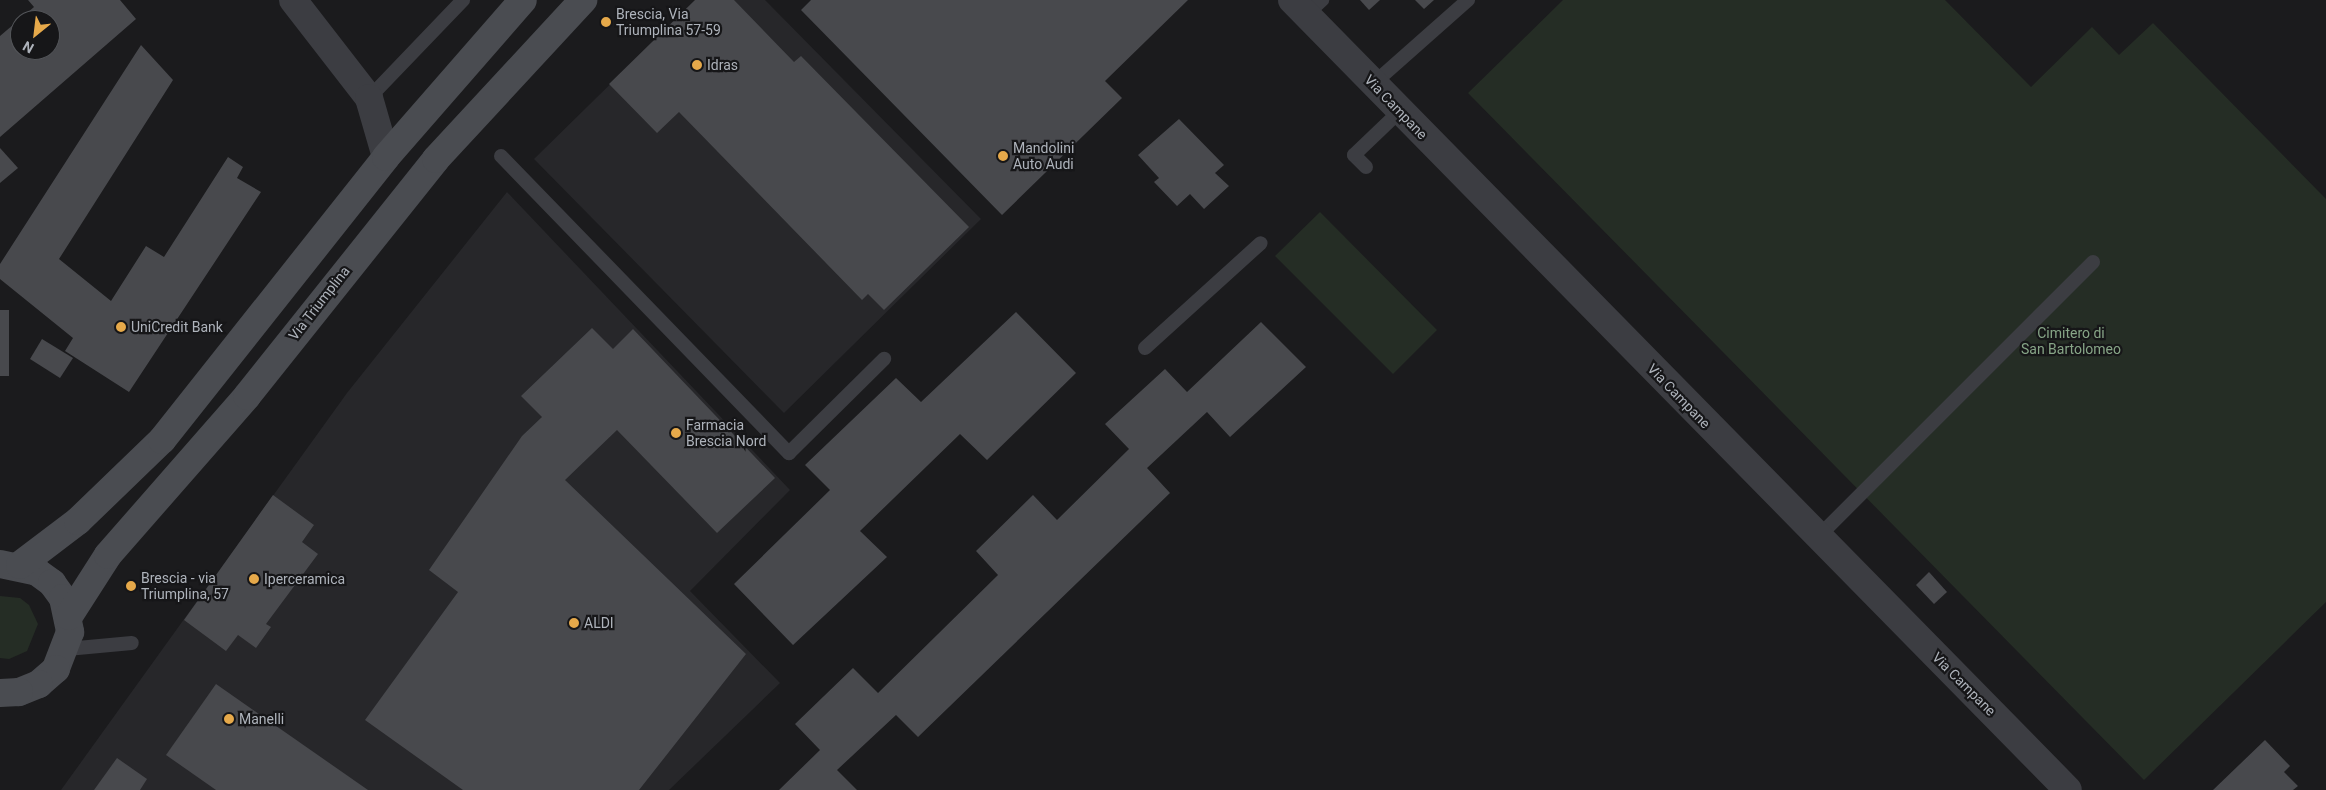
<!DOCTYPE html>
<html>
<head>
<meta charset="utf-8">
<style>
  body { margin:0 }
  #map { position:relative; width:2326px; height:790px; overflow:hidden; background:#1b1b1d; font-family:Roboto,sans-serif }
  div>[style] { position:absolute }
  .built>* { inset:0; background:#27272a }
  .green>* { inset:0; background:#252d25 }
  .building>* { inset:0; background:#48494d }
  .lane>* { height:14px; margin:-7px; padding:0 7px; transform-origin:7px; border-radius:7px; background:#3c3d42 }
  .street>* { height:28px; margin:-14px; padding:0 14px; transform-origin:14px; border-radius:14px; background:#3c3d42 }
  .secondary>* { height:28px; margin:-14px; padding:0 14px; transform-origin:14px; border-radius:14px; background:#4a4c51 }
  .dots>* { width:14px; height:14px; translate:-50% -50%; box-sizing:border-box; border:2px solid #161618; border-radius:50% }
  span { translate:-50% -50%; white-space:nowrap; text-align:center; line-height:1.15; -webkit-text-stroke:4.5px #161618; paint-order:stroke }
  .poi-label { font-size:14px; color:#aeb3bb }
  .left { translate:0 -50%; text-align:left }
  .street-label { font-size:14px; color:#aeb3bb }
  .park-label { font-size:14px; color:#87a587 }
  .north { position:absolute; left:10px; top:10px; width:50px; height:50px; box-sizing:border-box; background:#161618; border:1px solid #535559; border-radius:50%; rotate:209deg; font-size:14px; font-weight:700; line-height:20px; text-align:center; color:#aeb3bb }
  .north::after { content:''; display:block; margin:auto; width:18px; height:22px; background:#e6a94a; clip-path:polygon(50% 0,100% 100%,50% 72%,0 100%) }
</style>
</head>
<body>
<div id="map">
  <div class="built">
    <div style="clip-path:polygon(696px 0,765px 0,981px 219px,784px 413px,534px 159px)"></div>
    <div style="clip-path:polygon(507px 192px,790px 490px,690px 591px,780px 683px,669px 790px,61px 790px,347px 393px)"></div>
  </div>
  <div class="green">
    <div style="clip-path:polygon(1563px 0,1945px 0,2031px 87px,2092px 27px,2119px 55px,2153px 23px,2326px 199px,2326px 602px,2144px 780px,1468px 93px)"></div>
    <div style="clip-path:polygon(1320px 212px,1437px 330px,1393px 374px,1275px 256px)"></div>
    <div style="clip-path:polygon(0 596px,20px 598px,29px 605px,38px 624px,27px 651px,9px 659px,0 658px)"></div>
  </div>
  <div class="building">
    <div style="clip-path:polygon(evenodd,28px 0,120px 0,136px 19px,0 137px,0 36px,34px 7px,28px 0,20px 20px,50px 20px,50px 50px,20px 50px,20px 20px)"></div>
    <div style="clip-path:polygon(695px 0,734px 0,794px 62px,801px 56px,969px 227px,884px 310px,868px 294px,862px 300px,679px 112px,657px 133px,609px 84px)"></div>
    <div style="clip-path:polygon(811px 0,1188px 0,1105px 81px,1122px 98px,1002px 215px,801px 10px)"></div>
    <div style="clip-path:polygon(1360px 0,1380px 0,1369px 10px)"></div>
    <div style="clip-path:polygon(1415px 0,1434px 0,1424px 9px)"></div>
    <div style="clip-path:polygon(141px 45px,173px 80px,59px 259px,111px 301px,146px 246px,164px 257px,228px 157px,243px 167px,237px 178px,261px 192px,129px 392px,65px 351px,73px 338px,0 279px,0 264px)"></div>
    <div style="clip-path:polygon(1179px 119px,1224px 165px,1215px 173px,1229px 186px,1204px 209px,1190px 194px,1177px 206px,1154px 182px,1159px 178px,1138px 155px)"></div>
    <div style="clip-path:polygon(0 148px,18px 168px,0 183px)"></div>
    <div style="clip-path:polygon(0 310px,9px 310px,9px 376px,0 376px)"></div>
    <div style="clip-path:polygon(1016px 312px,1076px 373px,987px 460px,960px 434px,860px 531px,887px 557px,793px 645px,734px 584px,830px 490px,805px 465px,896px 378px,921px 402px)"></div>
    <div style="clip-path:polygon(1261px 322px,1306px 367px,1230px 437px,1207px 412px,1147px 468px,1170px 493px,918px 737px,896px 715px,837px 770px,857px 790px,779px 790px,820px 750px,795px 724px,853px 668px,878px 693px,998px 575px,976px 551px,1033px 495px,1057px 520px,1129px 449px,1105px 424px,1165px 369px,1187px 392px)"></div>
    <div style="clip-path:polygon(592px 328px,613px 349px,633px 329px,775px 478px,717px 533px,617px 430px,565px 480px,746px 654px,639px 790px,463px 790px,365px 720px,458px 592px,429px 570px,522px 436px,542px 417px,521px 396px)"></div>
    <div style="clip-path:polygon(42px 339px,73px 358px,60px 378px,30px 359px)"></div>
    <div style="clip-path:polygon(273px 495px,314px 525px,302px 542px,318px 554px,266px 624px,271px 627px,256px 648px,238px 635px,226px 651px,184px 620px)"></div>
    <div style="clip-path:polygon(1929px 572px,1947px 592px,1934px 604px,1916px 585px)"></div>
    <div style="clip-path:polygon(216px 684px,368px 790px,216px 790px,166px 755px)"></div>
    <div style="clip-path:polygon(2265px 740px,2290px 766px,2284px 772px,2298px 786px,2293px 790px,2213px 790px)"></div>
    <div style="clip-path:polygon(117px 758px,147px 779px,140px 790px,94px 790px)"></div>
  </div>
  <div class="lane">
    <div style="left:1307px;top:14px;width:21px;rotate:-43deg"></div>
    <div style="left:1373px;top:84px;width:127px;rotate:-41.5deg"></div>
    <div style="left:369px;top:98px;width:136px;rotate:-46.2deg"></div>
    <div style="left:501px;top:156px;width:414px;rotate:45.9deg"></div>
    <div style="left:789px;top:453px;width:134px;rotate:-44.7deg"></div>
    <div style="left:1366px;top:167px;width:17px;rotate:-135deg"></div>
    <div style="left:1354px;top:155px;width:64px;rotate:-43.7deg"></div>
    <div style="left:1145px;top:348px;width:156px;rotate:-42.2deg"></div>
    <div style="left:1818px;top:537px;width:389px;rotate:-45deg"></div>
    <div style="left:67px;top:649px;width:65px;rotate:-5.3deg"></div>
  </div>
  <div class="street">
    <div style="left:293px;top:0;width:124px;rotate:52.2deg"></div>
    <div style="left:369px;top:98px;width:61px;rotate:73.9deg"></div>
    <div style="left:1292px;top:0;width:1107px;rotate:45.51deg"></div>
  </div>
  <div class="secondary">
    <div style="left:0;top:564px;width:38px;rotate:12deg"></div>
    <div style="left:37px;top:572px;width:19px;rotate:36deg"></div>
    <div style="left:52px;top:583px;width:19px;rotate:54deg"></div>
    <div style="left:63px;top:598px;width:35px;rotate:78deg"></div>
    <div style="left:70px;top:632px;width:40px;rotate:111deg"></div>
    <div style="left:56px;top:669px;width:23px;rotate:139deg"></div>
    <div style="left:39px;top:684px;width:22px;rotate:158deg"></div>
    <div style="left:19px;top:692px;width:19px;rotate:177deg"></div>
    <div style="left:20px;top:565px;width:73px;rotate:-37.2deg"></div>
    <div style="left:78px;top:521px;width:117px;rotate:-44deg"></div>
    <div style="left:162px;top:440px;width:361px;rotate:-51.6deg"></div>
    <div style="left:386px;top:157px;width:208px;rotate:-48.9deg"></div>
    <div style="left:69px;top:616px;width:72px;rotate:-57.4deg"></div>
    <div style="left:108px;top:555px;width:211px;rotate:-48.8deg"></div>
    <div style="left:247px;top:396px;width:303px;rotate:-51.4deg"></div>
    <div style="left:436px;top:159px;width:217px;rotate:-47.2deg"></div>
  </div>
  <div class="dots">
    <div style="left:606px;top:22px;background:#e6a94a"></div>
    <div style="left:697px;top:65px;background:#e6a94a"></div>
    <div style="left:1003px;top:156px;background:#e6a94a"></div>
    <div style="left:121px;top:327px;background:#e6a94a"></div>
    <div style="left:676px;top:433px;background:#e6a94a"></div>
    <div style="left:254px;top:579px;background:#e6a94a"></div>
    <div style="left:131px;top:586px;background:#e6a94a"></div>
    <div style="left:574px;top:623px;background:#e6a94a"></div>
    <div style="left:229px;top:719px;background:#e6a94a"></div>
  </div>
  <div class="poi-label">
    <span class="left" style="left:616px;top:22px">Brescia, Via<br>Triumplina 57-59</span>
    <span class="left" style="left:707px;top:65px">Idras</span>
    <span class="left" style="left:1013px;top:156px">Mandolini<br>Auto Audi</span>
    <span class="left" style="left:131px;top:327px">UniCredit Bank</span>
    <span class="left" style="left:686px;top:433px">Farmacia<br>Brescia Nord</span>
    <span class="left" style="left:141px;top:586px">Brescia - via<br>Triumplina, 57</span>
    <span class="left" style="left:264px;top:579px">Iperceramica</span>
    <span class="left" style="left:584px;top:623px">ALDI</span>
    <span class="left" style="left:239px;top:719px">Manelli</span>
  </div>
  <div class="street-label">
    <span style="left:1396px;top:107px;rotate:46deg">Via Campane</span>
    <span style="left:319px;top:303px;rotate:-52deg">Via Triumplina</span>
    <span style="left:1679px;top:396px;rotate:46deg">Via Campane</span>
    <span style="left:1964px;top:684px;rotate:45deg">Via Campane</span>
  </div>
  <div class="park-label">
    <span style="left:2071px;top:341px">Cimitero di<br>San Bartolomeo</span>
  </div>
  <div class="north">N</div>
</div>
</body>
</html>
